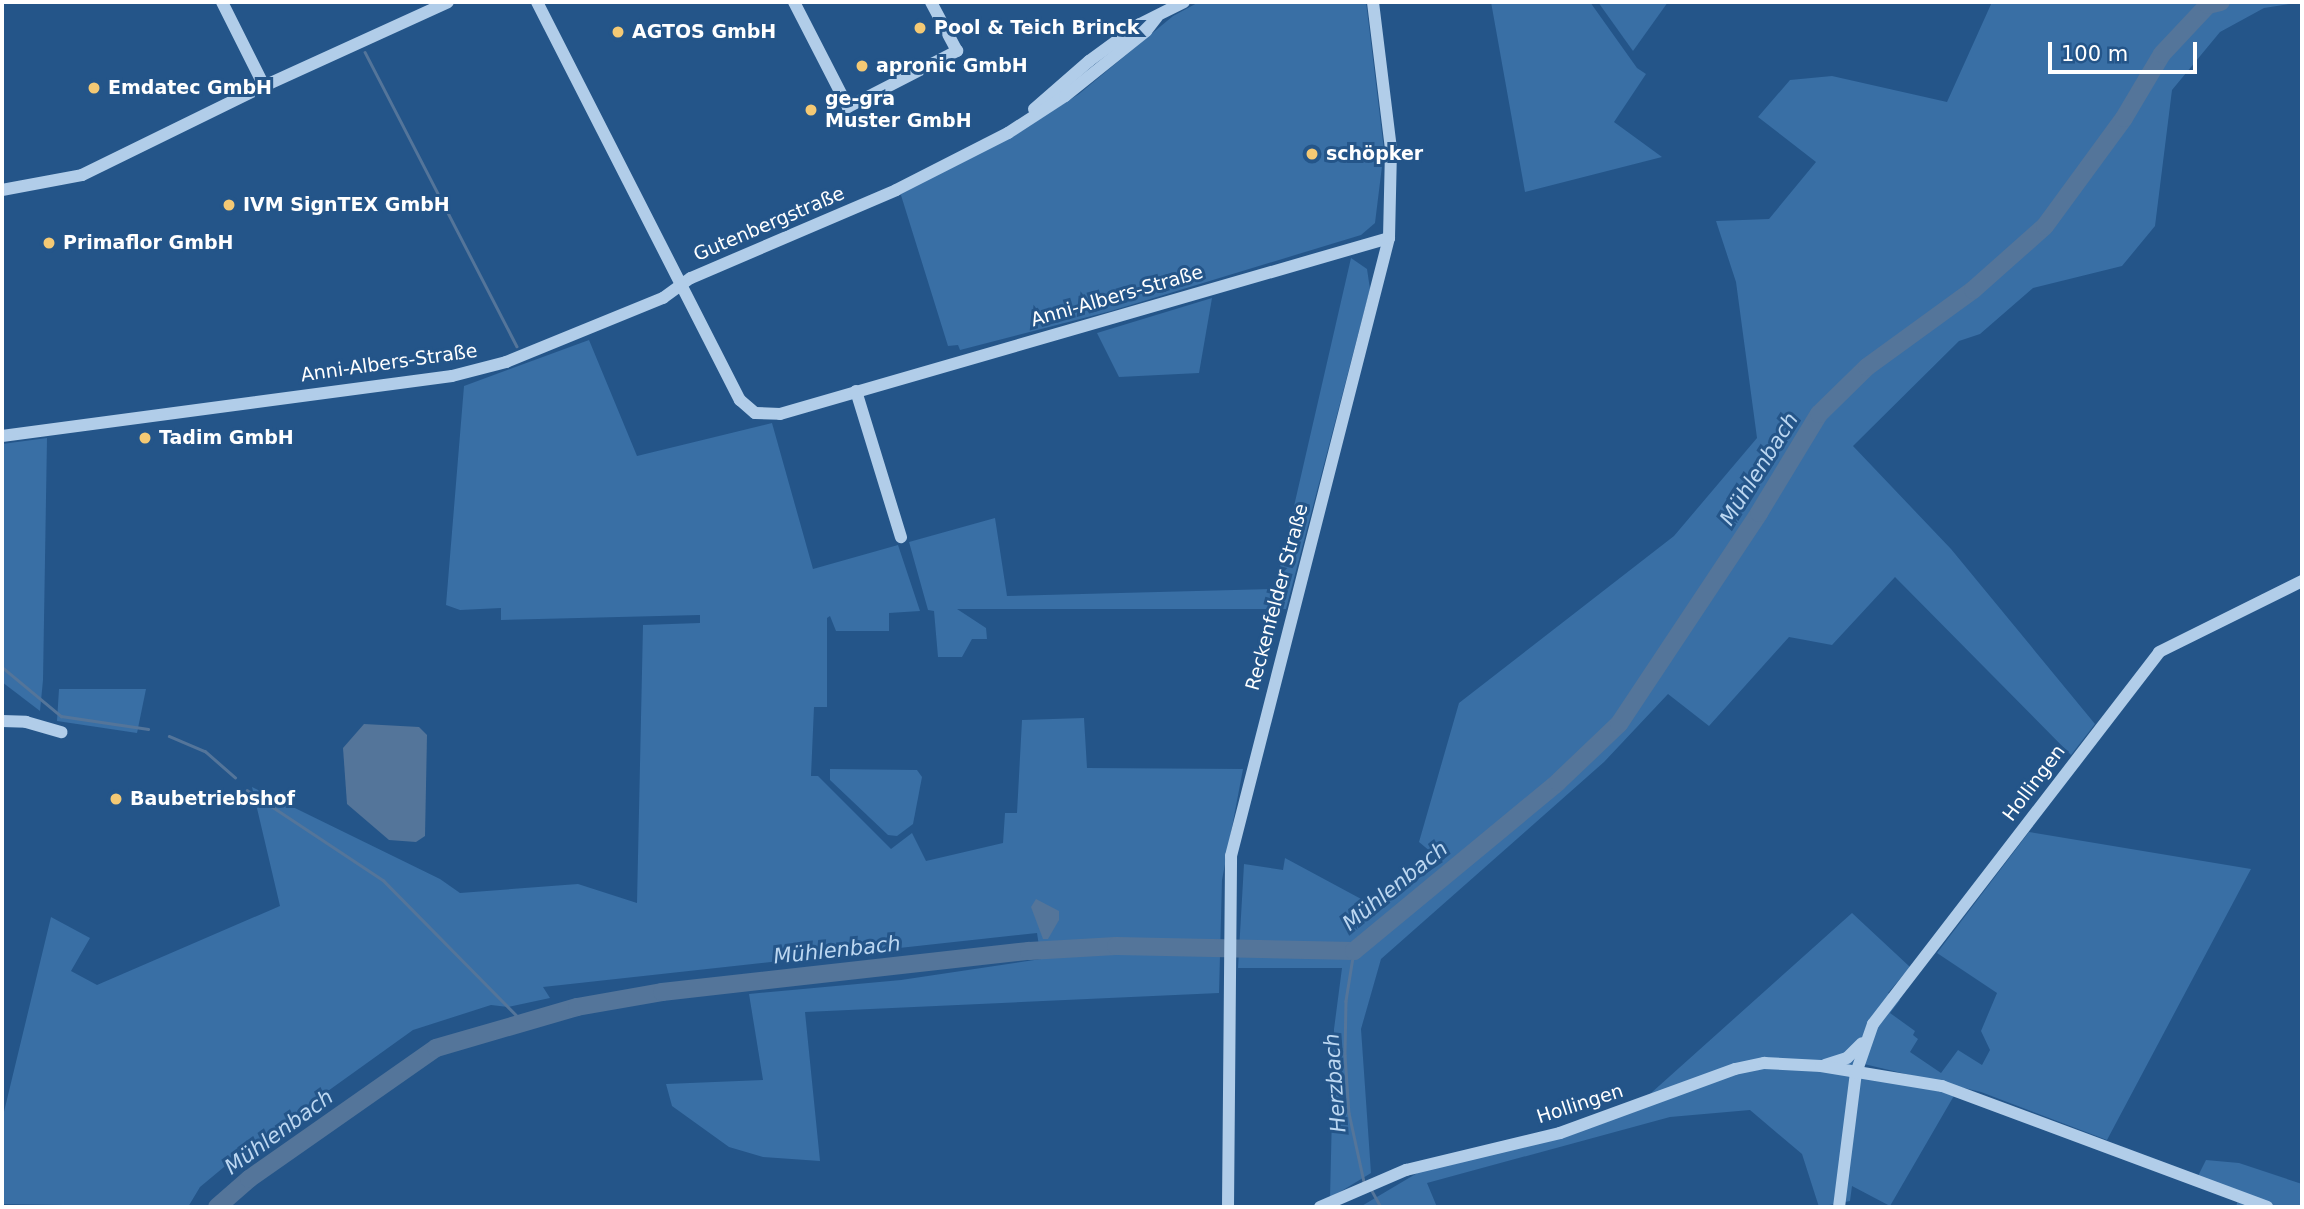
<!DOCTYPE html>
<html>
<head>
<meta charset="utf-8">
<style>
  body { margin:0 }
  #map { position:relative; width:2304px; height:1209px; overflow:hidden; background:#245589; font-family:"DejaVu Sans",sans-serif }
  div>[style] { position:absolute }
  .green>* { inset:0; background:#396fa5 }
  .water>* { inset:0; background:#54759a }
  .stream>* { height:2.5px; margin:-1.25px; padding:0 1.25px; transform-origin:1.25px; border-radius:1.25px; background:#54759a }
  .river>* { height:18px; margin:-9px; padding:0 9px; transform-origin:9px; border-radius:9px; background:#54759a }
  .minor>* { height:12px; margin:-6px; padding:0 6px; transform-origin:6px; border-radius:6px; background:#b1cde9 }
  .dots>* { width:19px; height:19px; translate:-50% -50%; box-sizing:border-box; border:4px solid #245589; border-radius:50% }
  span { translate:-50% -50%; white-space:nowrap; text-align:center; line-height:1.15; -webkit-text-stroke:6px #245589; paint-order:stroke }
  .poi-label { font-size:19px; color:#fff; font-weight:700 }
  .left { translate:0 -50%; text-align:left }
  .street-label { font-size:19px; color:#fff }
  .water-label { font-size:21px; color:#bcd7f1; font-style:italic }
  .frame { position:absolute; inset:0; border:4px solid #fff; pointer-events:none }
  .scale { position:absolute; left:2048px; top:42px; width:149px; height:32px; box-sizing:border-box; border:4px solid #fff; border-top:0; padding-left:9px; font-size:21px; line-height:24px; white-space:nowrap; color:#fff; -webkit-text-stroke:5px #245589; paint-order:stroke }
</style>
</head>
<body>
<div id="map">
  <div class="green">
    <div style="clip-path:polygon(1199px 2px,1366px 2px,1384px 150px,1375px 223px,1361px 235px,1111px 311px,960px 350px,958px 345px,948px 346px,900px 192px,1009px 138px,1079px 94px,1173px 16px)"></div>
    <div style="clip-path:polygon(1491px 2px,1590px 2px,1637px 68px,1646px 74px,1614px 122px,1662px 157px,1525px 192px)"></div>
    <div style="clip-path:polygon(1598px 2px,1668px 2px,1633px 51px)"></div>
    <div style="clip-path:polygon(1992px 2px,2302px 2px,2264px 8px,2220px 32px,2172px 90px,2155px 226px,2122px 266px,2033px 288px,1980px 334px,1959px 341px,1853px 446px,1951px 549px,2095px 724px,2071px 755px,1895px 577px,1832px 645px,1789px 637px,1709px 726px,1668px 694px,1604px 762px,1381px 959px,1361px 1029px,1371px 1173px,1330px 1198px,1334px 1029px,1342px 968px,1238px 968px,1244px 864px,1283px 870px,1285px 858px,1376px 907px,1443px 862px,1419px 842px,1459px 703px,1674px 536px,1757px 438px,1736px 282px,1716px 221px,1769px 219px,1816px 162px,1758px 117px,1790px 80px,1832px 76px,1947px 102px)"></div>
    <div style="clip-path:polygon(1351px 258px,1367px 269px,1370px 289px,1286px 609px,957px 609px,986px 628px,987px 639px,972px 639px,962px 657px,938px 657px,934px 611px,928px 610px,909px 542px,995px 518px,1007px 596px,1275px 589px)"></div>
    <div style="clip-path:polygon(1212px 298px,1199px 373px,1119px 377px,1097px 333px)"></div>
    <div style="clip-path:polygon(589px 340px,637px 456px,772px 423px,813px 569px,898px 545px,920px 611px,889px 613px,889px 631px,836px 631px,830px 616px,827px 618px,827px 707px,814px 707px,811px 776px,818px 776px,891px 849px,912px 833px,926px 861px,1003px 843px,1005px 813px,1017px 813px,1022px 720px,1084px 718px,1087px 768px,1243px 769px,1222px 880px,1219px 993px,805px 1012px,820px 1161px,763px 1157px,729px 1147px,672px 1106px,666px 1084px,763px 1080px,749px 994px,901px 980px,1041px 959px,1037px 933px,543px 987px,550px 998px,508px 1007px,491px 1005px,413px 1030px,236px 1157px,200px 1187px,188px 1207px,2px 1204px,2px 1120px,51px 917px,90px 938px,71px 971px,97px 985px,280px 906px,252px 787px,440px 879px,460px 893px,578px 884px,637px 903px,643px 625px,700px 623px,700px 615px,501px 620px,501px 608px,460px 610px,446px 605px,464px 386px)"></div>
    <div style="clip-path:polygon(47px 438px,43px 680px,40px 711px,2px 682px,2px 444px)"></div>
    <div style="clip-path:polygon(59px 689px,146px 689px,137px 733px,57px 721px)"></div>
    <div style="clip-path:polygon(830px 769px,917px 770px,922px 777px,913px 824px,897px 836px,888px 835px,830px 780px)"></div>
    <div style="clip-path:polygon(2029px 832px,2251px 869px,2107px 1140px,1981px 1092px,1864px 1064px,1853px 1076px,1955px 1094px,1890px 1206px,1852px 1186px,1850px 1201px,1819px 1207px,1802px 1154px,1750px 1110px,1670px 1117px,1427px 1183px,1437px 1207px,1360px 1207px,1419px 1172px,1631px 1111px,1852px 913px,1910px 967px,1888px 993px,1900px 1000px,1890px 1013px,1915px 1031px,1913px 1035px,1918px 1039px,1910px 1052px,1941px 1073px,1958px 1050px,1982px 1065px,1990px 1050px,1981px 1031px,1997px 993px,1937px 953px)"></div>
    <div style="clip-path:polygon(2206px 1160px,2239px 1163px,2302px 1184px,2302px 1207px,2236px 1207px,2238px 1199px,2194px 1184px)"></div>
  </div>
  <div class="water">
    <div style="clip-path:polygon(364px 724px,419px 727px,427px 735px,425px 836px,416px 842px,389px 840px,347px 804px,343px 748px)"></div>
    <div style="clip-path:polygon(1036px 899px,1059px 911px,1059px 920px,1048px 939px,1043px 939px,1031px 907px)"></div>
  </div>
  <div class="stream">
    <div style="left:365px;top:52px;width:331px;rotate:62.7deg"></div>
    <div style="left:2px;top:667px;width:77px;rotate:39.7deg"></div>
    <div style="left:61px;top:716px;width:88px;rotate:8.5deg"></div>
    <div style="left:169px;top:736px;width:39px;rotate:23deg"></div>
    <div style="left:205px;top:751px;width:40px;rotate:41deg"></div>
    <div style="left:247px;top:790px;width:163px;rotate:33.5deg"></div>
    <div style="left:383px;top:880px;width:199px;rotate:45.4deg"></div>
    <div style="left:1354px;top:951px;width:51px;rotate:99.1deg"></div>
    <div style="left:1346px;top:1001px;width:54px;rotate:91.1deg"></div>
    <div style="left:1345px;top:1055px;width:58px;rotate:86.1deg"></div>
    <div style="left:1349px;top:1113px;width:71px;rotate:77.7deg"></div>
    <div style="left:1371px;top:1189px;width:21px;rotate:61deg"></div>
  </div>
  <div class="river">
    <div style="left:217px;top:1207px;width:43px;rotate:-41.2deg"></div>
    <div style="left:249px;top:1179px;width:228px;rotate:-35deg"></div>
    <div style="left:436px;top:1048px;width:147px;rotate:-16.2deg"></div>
    <div style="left:577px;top:1007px;width:86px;rotate:-10deg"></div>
    <div style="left:662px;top:992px;width:369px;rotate:-6.4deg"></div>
    <div style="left:1029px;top:951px;width:87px;rotate:-3.3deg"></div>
    <div style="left:1116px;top:946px;width:238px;rotate:1.2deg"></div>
    <div style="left:1354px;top:951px;width:265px;rotate:-39.6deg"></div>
    <div style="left:1558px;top:782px;width:84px;rotate:-43.6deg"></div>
    <div style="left:1619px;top:724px;width:253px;rotate:-56.4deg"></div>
    <div style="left:1759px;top:513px;width:116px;rotate:-58.8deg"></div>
    <div style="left:1819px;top:414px;width:67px;rotate:-44.4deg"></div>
    <div style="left:1867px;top:367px;width:131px;rotate:-36deg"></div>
    <div style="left:1973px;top:290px;width:96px;rotate:-41.6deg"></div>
    <div style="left:2045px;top:226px;width:134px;rotate:-53.8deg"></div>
    <div style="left:2124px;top:118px;width:74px;rotate:-59.3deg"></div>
    <div style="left:2162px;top:54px;width:67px;rotate:-46.8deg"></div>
    <div style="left:2208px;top:5px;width:13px;rotate:-13deg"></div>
  </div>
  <div class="minor">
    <div style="left:222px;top:2px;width:94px;rotate:63.4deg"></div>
    <div style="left:264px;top:86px;width:202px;rotate:-24.5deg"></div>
    <div style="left:537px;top:2px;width:447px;rotate:63deg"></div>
    <div style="left:740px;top:400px;width:20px;rotate:41deg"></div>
    <div style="left:755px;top:413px;width:25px;rotate:2deg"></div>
    <div style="left:780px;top:414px;width:634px;rotate:-16.12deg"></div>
    <div style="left:794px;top:2px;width:118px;rotate:62.8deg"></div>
    <div style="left:848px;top:107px;width:123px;rotate:-27.2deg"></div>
    <div style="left:957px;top:51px;width:55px;rotate:-118deg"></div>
    <div style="left:1034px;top:109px;width:73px;rotate:-41.1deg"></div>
    <div style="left:1089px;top:61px;width:63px;rotate:-36deg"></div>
    <div style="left:1140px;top:24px;width:49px;rotate:-26.6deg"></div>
    <div style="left:2px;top:190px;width:81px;rotate:-10.6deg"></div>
    <div style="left:82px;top:175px;width:203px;rotate:-26.1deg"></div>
    <div style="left:856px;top:391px;width:153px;rotate:72.9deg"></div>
    <div style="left:2px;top:436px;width:454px;rotate:-7.6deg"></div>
    <div style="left:452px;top:376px;width:56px;rotate:-14.5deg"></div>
    <div style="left:506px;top:362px;width:170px;rotate:-22.2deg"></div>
    <div style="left:663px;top:298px;width:34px;rotate:-36deg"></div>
    <div style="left:691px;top:278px;width:223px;rotate:-23.2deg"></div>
    <div style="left:896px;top:190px;width:126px;rotate:-27deg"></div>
    <div style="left:1008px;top:133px;width:68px;rotate:-33deg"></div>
    <div style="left:1065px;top:96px;width:104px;rotate:-38.7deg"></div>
    <div style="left:1146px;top:31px;width:18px;rotate:-52deg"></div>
    <div style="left:2px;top:721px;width:24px;rotate:2deg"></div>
    <div style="left:26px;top:722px;width:37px;rotate:16deg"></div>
    <div style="left:1825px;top:1065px;width:23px;rotate:-18deg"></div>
    <div style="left:1847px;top:1058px;width:21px;rotate:-45deg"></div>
    <div style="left:1228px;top:1207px;width:351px;rotate:-89.5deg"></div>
    <div style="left:1231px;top:856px;width:638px;rotate:-75.66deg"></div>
    <div style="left:1389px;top:238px;width:89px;rotate:-88.7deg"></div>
    <div style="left:1391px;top:149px;width:148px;rotate:-97deg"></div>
    <div style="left:1320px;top:1207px;width:94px;rotate:-23.3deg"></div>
    <div style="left:1406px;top:1170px;width:158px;rotate:-13.5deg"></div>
    <div style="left:1560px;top:1133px;width:186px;rotate:-20.1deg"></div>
    <div style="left:1735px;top:1069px;width:30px;rotate:-12deg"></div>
    <div style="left:1764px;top:1063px;width:57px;rotate:3deg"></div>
    <div style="left:1821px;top:1066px;width:123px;rotate:9.4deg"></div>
    <div style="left:1942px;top:1086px;width:347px;rotate:20.4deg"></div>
    <div style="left:1839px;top:1207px;width:135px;rotate:-82.8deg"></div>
    <div style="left:1856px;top:1073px;width:52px;rotate:-70.9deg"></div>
    <div style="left:1873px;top:1024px;width:469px;rotate:-52.4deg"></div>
    <div style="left:2159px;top:652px;width:160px;rotate:-26.4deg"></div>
  </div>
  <div class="dots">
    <div style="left:920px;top:28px;background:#f4c974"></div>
    <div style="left:618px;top:32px;background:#f4c974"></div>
    <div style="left:862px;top:66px;background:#f4c974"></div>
    <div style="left:94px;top:88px;background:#f4c974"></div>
    <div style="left:811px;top:110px;background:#f4c974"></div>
    <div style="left:1312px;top:154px;background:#f4c974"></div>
    <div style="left:229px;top:205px;background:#f4c974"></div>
    <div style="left:49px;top:243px;background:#f4c974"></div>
    <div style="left:145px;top:438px;background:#f4c974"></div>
    <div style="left:116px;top:799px;background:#f4c974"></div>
  </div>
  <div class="poi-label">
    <span class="left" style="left:934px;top:28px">Pool &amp; Teich Brinck</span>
    <span class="left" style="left:632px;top:32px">AGTOS GmbH</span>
    <span class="left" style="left:876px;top:66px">apronic GmbH</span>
    <span class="left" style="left:108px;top:88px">Emdatec GmbH</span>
    <span class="left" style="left:825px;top:110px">ge-gra<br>Muster GmbH</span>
    <span class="left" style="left:1326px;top:154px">schöpker</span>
    <span class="left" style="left:243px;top:205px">IVM SignTEX GmbH</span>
    <span class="left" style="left:63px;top:243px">Primaflor GmbH</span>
    <span class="left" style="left:159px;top:438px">Tadim GmbH</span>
    <span class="left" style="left:130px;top:799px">Baubetriebshof</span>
  </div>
  <div class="street-label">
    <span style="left:769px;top:224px;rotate:-23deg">Gutenbergstraße</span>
    <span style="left:1117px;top:296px;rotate:-16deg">Anni-Albers-Straße</span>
    <span style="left:389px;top:363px;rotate:-8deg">Anni-Albers-Straße</span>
    <span style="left:1277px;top:597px;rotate:-75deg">Reckenfelder Straße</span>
    <span style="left:2034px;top:783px;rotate:-53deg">Hollingen</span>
    <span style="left:1580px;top:1104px;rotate:-18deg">Hollingen</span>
  </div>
  <div class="water-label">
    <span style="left:1759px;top:469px;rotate:-58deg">Mühlenbach</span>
    <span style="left:1395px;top:886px;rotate:-39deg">Mühlenbach</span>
    <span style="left:837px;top:950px;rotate:-6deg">Mühlenbach</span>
    <span style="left:1335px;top:1083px;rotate:-94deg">Herzbach</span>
    <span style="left:279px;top:1132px;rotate:-36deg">Mühlenbach</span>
  </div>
  <div class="frame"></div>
  <div class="scale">100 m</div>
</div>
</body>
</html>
